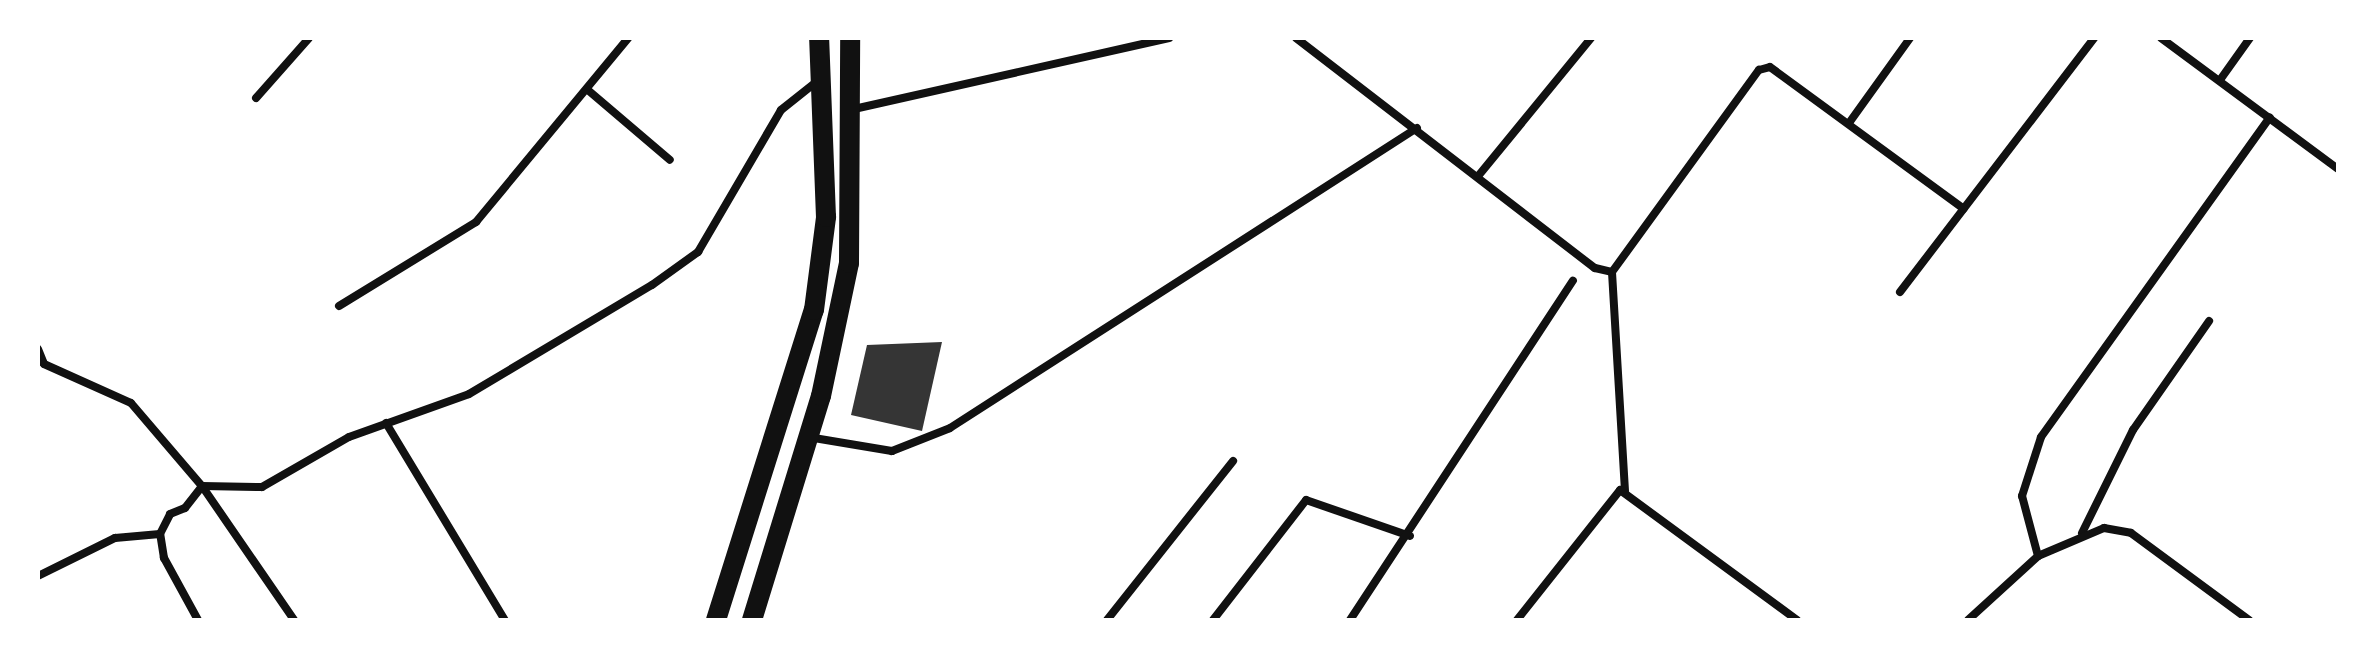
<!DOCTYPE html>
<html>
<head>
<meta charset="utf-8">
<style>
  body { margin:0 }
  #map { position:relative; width:2376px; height:658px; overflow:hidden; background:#fff; font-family:"Titillium Web",sans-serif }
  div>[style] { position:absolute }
  .building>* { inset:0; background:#353535 }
  .minor>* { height:8px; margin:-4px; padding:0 4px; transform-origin:4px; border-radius:4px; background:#111 }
  .primary>* { height:20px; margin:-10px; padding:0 10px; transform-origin:10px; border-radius:10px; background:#111 }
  span { translate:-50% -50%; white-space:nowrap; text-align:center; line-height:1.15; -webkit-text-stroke:8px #fff; paint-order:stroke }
  .frame { position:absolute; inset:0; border:40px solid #fff; pointer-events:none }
</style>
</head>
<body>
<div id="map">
  <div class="building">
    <div style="clip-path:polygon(942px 342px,922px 431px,851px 415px,867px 345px)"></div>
  </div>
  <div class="minor">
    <div style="left:1296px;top:38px;width:377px;rotate:37.6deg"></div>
    <div style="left:1595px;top:268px;width:17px;rotate:13deg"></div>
    <div style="left:2161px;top:38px;width:220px;rotate:36.5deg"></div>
    <div style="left:2220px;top:80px;width:52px;rotate:-54.5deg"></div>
    <div style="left:589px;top:91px;width:106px;rotate:40.4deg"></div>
    <div style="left:256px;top:98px;width:80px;rotate:-48.5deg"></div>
    <div style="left:854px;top:109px;width:323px;rotate:-12.7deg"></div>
    <div style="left:1849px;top:123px;width:105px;rotate:-54.3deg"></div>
    <div style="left:1479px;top:175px;width:177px;rotate:-50.7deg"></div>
    <div style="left:1900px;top:292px;width:320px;rotate:-52.6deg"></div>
    <div style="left:339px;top:306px;width:161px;rotate:-31.5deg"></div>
    <div style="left:476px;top:222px;width:239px;rotate:-50.4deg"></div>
    <div style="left:38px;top:349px;width:16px;rotate:68deg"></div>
    <div style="left:44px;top:364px;width:95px;rotate:24.1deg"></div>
    <div style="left:131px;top:403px;width:109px;rotate:49.5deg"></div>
    <div style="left:202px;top:486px;width:163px;rotate:55.5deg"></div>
    <div style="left:386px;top:423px;width:230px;rotate:58.9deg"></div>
    <div style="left:808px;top:437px;width:85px;rotate:9.5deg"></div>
    <div style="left:892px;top:451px;width:62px;rotate:-21.6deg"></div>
    <div style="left:950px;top:428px;width:555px;rotate:-32.72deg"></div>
    <div style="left:1625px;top:491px;width:219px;rotate:-93.4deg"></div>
    <div style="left:1612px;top:272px;width:250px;rotate:-54deg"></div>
    <div style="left:1759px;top:70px;width:11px;rotate:-15deg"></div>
    <div style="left:1770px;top:67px;width:240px;rotate:36.2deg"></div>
    <div style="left:2082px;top:533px;width:115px;rotate:-63.7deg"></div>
    <div style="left:2133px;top:430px;width:133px;rotate:-55.1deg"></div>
    <div style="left:2038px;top:556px;width:62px;rotate:-104.9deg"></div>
    <div style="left:2022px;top:496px;width:62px;rotate:-72.1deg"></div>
    <div style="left:2041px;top:437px;width:393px;rotate:-54.4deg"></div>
    <div style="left:38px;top:576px;width:86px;rotate:-26.3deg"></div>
    <div style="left:115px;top:538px;width:45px;rotate:-5.1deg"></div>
    <div style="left:198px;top:620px;width:71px;rotate:-118.7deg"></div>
    <div style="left:164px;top:558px;width:24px;rotate:-99deg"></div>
    <div style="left:160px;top:534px;width:22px;rotate:-63deg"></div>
    <div style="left:170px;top:514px;width:16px;rotate:-22deg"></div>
    <div style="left:185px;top:508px;width:28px;rotate:-52deg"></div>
    <div style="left:202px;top:486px;width:60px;rotate:1deg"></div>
    <div style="left:262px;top:487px;width:100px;rotate:-29.9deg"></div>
    <div style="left:349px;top:437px;width:127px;rotate:-19.7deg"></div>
    <div style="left:469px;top:394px;width:213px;rotate:-30.8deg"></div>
    <div style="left:652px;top:285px;width:57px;rotate:-35.7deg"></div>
    <div style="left:698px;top:252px;width:164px;rotate:-59.7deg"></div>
    <div style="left:781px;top:110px;width:50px;rotate:-38.5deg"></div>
    <div style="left:1107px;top:620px;width:203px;rotate:-51.6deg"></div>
    <div style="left:1213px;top:620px;width:152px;rotate:-52.2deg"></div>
    <div style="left:1306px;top:500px;width:110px;rotate:19.1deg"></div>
    <div style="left:1350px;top:620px;width:406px;rotate:-56.7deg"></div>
    <div style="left:1517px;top:620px;width:166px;rotate:-51.6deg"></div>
    <div style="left:1620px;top:490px;width:220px;rotate:36.3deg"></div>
    <div style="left:1968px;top:620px;width:95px;rotate:-42.4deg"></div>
    <div style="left:2038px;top:556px;width:72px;rotate:-23deg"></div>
    <div style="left:2104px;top:528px;width:27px;rotate:10deg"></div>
    <div style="left:2131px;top:533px;width:147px;rotate:36.4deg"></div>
  </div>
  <div class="primary">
    <div style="left:716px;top:620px;width:325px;rotate:-72.5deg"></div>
    <div style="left:814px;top:310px;width:94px;rotate:-82.6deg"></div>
    <div style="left:826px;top:217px;width:179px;rotate:-92.2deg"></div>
    <div style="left:752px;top:620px;width:234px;rotate:-72.9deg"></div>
    <div style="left:821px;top:396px;width:136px;rotate:-78.1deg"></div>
    <div style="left:849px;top:263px;width:225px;rotate:-89.7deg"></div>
  </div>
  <div class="frame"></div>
</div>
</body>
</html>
